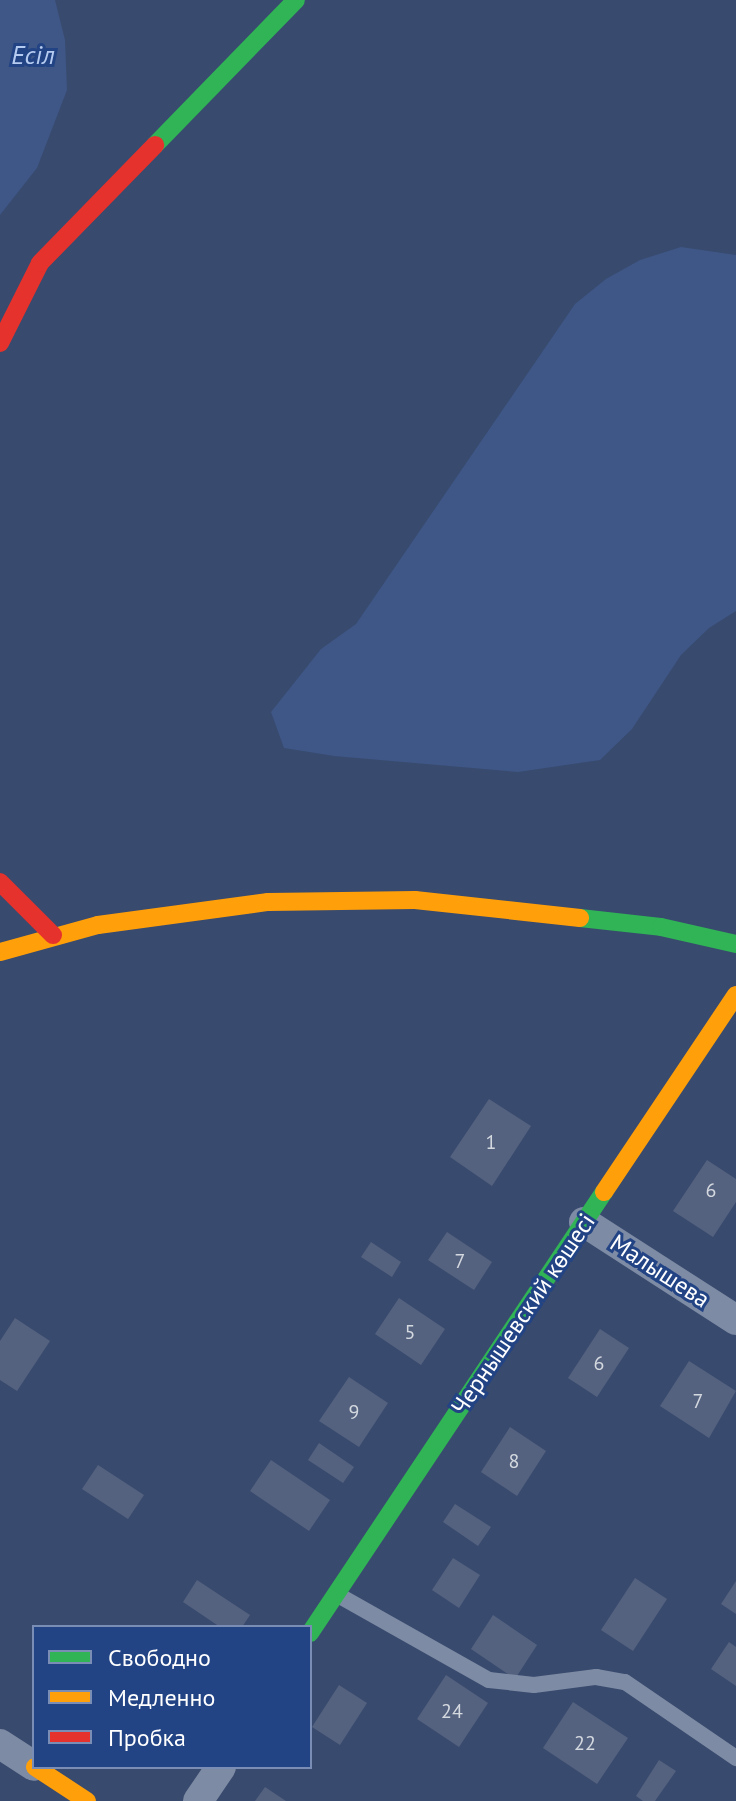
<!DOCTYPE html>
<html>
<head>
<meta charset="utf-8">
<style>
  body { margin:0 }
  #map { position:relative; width:736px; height:1801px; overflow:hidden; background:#384a6e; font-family:"PT Sans",sans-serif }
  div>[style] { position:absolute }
  .water>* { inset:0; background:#3f5786 }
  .building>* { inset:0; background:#54627f }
  .lane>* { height:16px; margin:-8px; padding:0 8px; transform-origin:8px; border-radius:8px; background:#7e8ba4 }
  .street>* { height:30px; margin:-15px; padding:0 15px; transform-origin:15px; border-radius:15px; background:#7e8ba4 }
  .fast>* { height:18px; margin:-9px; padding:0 9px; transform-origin:9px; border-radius:9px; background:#30b455 }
  .slow>* { height:18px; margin:-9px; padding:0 9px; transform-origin:9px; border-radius:9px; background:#ff9f0a }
  .jam>* { height:18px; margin:-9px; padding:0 9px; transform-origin:9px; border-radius:9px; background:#e5322d }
  span { translate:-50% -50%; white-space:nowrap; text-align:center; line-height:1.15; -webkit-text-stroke:6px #224384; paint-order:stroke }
  .number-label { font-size:20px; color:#d4d8df }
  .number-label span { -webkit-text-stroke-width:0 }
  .street-label { font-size:24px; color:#fff }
  .water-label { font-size:26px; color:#b6cbf0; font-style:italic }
  .legend { position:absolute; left:32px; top:1625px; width:280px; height:144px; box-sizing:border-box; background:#224384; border:2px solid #7a8eb5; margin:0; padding:10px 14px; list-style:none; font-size:24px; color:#fff }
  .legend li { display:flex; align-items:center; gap:16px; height:40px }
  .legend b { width:40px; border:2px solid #7a8eb5 }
</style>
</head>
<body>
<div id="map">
  <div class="water">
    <div style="clip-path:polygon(0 0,55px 0,65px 40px,67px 90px,37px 168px,0 215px)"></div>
    <div style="clip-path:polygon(681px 247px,736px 255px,736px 611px,709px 628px,681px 655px,632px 729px,600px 760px,518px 772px,334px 756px,284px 748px,271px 712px,321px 649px,356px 624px,575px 304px,606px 279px,640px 260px)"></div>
  </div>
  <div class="building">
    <div style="clip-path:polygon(489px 1099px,531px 1126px,492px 1186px,450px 1157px)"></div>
    <div style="clip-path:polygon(707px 1160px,736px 1179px,736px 1202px,713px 1237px,673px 1211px)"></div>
    <div style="clip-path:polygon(447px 1232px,492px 1262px,474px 1290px,428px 1260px)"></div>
    <div style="clip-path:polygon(371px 1242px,401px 1262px,392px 1277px,361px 1257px)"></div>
    <div style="clip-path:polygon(399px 1298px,445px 1329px,421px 1365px,375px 1334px)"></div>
    <div style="clip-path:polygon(15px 1318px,50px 1341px,17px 1391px,0 1380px,0 1341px)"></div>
    <div style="clip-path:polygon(600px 1329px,629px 1348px,597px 1397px,568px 1378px)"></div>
    <div style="clip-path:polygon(689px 1361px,736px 1391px,709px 1438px,660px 1406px)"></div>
    <div style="clip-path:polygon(349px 1377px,388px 1403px,359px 1447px,319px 1421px)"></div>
    <div style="clip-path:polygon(510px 1427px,546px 1451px,517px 1496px,481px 1472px)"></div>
    <div style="clip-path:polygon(319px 1443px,354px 1467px,343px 1483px,308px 1460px)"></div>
    <div style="clip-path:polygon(271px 1460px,330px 1500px,309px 1531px,250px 1491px)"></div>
    <div style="clip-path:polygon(98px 1465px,144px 1495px,128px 1519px,82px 1489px)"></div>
    <div style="clip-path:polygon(455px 1504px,491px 1527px,478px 1546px,443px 1522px)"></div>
    <div style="clip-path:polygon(453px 1558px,480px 1575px,459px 1608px,432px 1590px)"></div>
    <div style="clip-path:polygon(635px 1578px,667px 1599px,633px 1651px,601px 1630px)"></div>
    <div style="clip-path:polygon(197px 1580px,250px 1615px,242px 1627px,220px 1627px,183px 1602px)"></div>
    <div style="clip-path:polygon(736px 1581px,736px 1614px,721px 1604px)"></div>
    <div style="clip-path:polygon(493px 1615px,537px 1645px,515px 1679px,471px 1649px)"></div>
    <div style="clip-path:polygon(729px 1642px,736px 1647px,736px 1686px,711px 1669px)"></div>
    <div style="clip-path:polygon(446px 1675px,488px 1703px,459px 1747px,417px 1719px)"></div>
    <div style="clip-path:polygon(339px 1685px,367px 1703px,340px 1745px,312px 1727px)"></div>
    <div style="clip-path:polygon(573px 1702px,628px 1738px,597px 1784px,543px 1748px)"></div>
    <div style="clip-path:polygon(659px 1760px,676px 1771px,655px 1801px,643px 1801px,636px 1796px)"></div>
    <div style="clip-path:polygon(265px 1787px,286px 1801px,255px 1801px)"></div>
  </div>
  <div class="lane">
    <div style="left:338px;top:1595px;width:173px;rotate:29.4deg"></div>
    <div style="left:489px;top:1680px;width:45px;rotate:6.3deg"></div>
    <div style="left:534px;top:1685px;width:63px;rotate:-7.4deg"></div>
    <div style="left:596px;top:1677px;width:29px;rotate:10deg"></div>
    <div style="left:625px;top:1682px;width:135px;rotate:34.4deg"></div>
  </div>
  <div class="street">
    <div style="left:584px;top:1222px;width:181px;rotate:32.8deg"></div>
    <div style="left:0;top:1744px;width:40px;rotate:32.9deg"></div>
    <div style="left:198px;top:1801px;width:41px;rotate:-55.9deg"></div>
  </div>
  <div class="fast">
    <div style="left:155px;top:145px;width:202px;rotate:-45.8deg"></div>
    <div style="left:580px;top:918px;width:81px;rotate:6.3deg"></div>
    <div style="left:661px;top:927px;width:77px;rotate:12.8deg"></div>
    <div style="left:310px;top:1633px;width:530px;rotate:-56.31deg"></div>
  </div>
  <div class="slow">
    <div style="left:0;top:952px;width:102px;rotate:-15.4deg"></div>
    <div style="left:98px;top:925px;width:172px;rotate:-7.7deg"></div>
    <div style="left:268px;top:902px;width:147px;rotate:-0.8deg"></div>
    <div style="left:415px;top:900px;width:166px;rotate:6.2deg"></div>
    <div style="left:604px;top:1192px;width:237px;rotate:-56.2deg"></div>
    <div style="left:35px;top:1767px;width:62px;rotate:33.2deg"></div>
  </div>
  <div class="jam">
    <div style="left:0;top:343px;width:89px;rotate:-63.4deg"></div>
    <div style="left:40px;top:263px;width:165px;rotate:-45.7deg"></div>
    <div style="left:0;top:882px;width:75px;rotate:45deg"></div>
  </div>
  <div class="number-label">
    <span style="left:491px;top:1142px">1</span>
    <span style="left:711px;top:1190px">6</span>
    <span style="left:460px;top:1261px">7</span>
    <span style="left:410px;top:1332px">5</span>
    <span style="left:599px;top:1363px">6</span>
    <span style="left:698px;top:1401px">7</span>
    <span style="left:354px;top:1412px">9</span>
    <span style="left:514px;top:1461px">8</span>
    <span style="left:452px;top:1711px">24</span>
    <span style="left:585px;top:1743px">22</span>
  </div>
  <div class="street-label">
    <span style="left:660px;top:1271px;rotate:33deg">Малышева</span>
    <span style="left:523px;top:1314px;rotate:-56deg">Чернышевский көшесі</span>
  </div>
  <div class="water-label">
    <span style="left:33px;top:55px">Есіл</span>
  </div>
  <ul class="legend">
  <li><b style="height:10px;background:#30b455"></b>Свободно</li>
  <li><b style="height:10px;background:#ff9f0a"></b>Медленно</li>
  <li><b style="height:10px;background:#e5322d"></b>Пробка</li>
  </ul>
</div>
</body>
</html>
